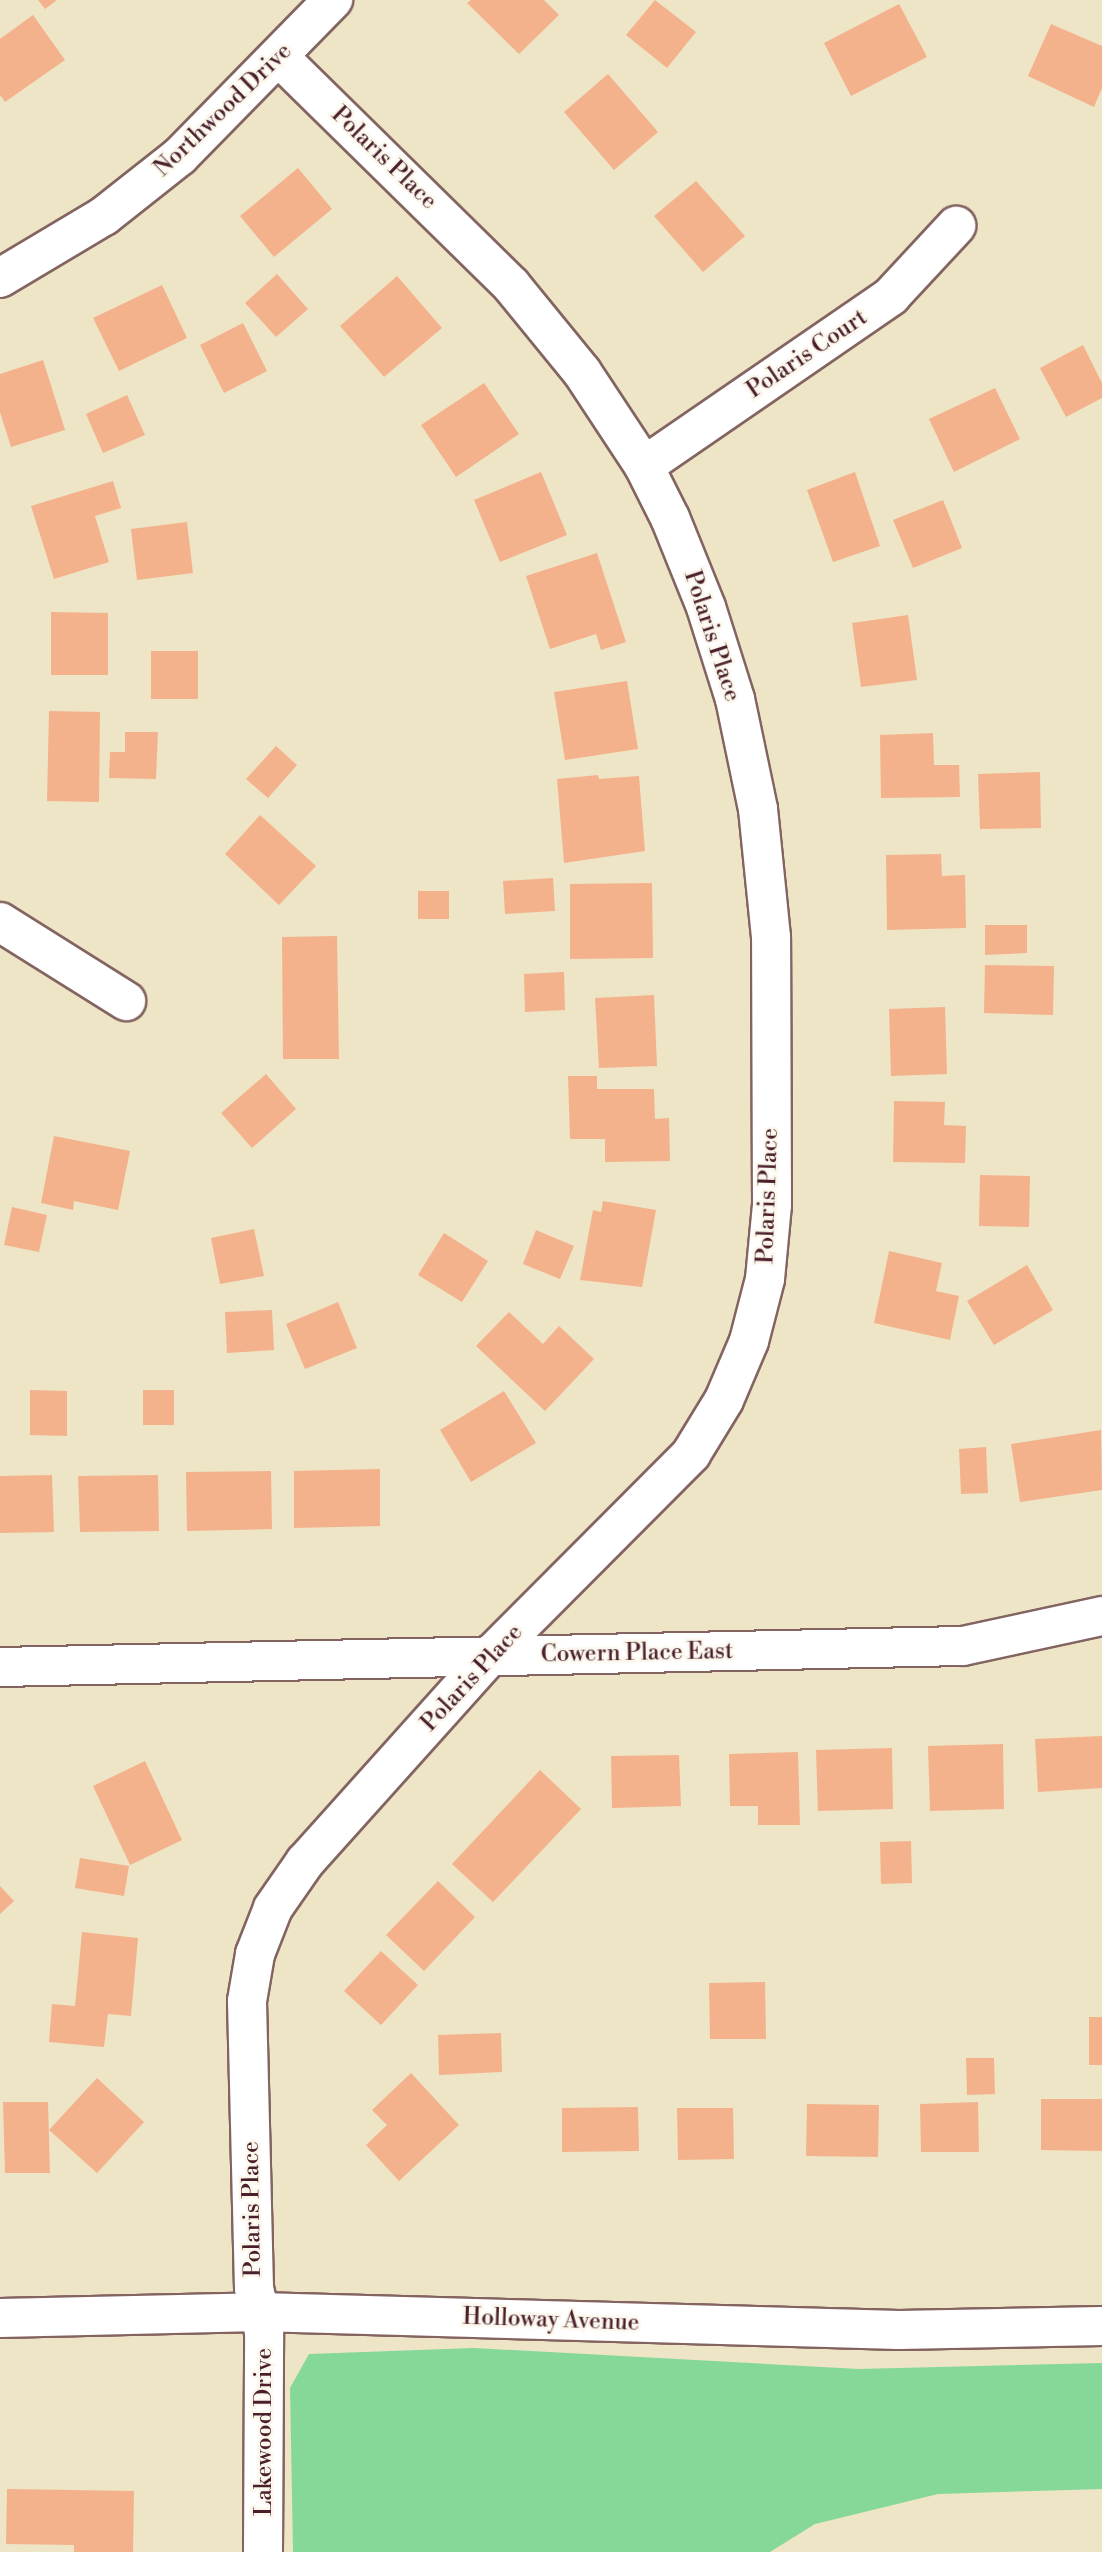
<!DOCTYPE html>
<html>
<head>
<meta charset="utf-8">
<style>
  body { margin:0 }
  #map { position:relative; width:1102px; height:2552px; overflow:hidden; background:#ede5c6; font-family:"Libre Bodoni",serif }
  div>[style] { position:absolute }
  .green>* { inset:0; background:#86d899 }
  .building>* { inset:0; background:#f4b28c }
  .roads { filter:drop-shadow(2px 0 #836461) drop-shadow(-2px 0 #836461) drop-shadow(0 2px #836461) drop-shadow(0 -2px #836461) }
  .street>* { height:38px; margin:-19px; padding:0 19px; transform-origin:19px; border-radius:19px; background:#fff }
  .secondary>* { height:38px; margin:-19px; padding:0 19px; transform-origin:19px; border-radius:19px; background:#fff }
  span { translate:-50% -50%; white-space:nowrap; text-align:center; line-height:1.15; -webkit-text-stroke:5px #fbf7ec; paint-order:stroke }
  .street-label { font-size:23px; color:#4a1f2b }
</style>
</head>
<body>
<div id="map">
  <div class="green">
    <div style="clip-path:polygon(474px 2348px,859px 2369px,1102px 2363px,1102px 2489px,938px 2494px,815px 2524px,770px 2552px,293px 2552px,290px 2388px,309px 2354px)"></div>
  </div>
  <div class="building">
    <div style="clip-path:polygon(38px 0,57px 0,45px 9px)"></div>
    <div style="clip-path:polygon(471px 0,544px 0,559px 15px,519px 54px,467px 3px)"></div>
    <div style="clip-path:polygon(655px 0,696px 32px,667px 68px,626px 35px)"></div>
    <div style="clip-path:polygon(899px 4px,927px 57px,851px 96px,824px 43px)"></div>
    <div style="clip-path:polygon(33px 15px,65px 60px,5px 102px,0 95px,0 39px)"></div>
    <div style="clip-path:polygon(1051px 24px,1102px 46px,1102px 88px,1094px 107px,1028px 76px)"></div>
    <div style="clip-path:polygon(608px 74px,658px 132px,614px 170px,564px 112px)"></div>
    <div style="clip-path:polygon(298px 168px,332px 209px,274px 257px,240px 216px)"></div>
    <div style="clip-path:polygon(696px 181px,745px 236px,703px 272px,654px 216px)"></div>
    <div style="clip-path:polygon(277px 274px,308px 309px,276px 337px,245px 303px)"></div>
    <div style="clip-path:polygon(397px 276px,442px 328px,384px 377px,340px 326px)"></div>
    <div style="clip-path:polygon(162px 285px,187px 338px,119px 371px,93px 318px)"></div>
    <div style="clip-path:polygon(243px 323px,267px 371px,224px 393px,200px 345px)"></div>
    <div style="clip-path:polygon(1083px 345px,1102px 383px,1102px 398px,1066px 417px,1040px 368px)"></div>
    <div style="clip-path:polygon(43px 360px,65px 430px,11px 447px,0 412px,0 374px)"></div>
    <div style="clip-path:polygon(484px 383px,519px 434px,456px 477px,421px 425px)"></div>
    <div style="clip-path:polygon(995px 388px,1020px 439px,954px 472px,929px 419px)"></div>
    <div style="clip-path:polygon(127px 395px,145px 435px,103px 453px,86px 414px)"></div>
    <div style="clip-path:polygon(541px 472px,567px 535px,500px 562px,474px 500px)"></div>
    <div style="clip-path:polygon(855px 472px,880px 546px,833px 562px,807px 490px)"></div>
    <div style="clip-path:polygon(113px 481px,121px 508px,95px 516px,109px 562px,54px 579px,31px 506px)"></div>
    <div style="clip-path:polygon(943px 500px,962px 548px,913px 568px,893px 520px)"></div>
    <div style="clip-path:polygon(187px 522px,193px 573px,137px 580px,131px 529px)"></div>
    <div style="clip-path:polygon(597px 553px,626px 642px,601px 650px,596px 634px,550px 649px,526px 576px)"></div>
    <div style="clip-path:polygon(51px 612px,108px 613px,108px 675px,51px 675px)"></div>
    <div style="clip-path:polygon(908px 615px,917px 680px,861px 687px,852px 623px)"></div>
    <div style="clip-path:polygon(151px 651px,198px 651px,198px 699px,151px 699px)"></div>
    <div style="clip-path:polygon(627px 681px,638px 749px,565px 760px,554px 692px)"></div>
    <div style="clip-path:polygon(49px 711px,100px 712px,99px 802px,47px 801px)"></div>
    <div style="clip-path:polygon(125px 732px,158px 732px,156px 779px,109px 778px,110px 752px,125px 752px)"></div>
    <div style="clip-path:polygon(933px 733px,934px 765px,959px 765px,960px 797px,881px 798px,880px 735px)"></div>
    <div style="clip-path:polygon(276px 746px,297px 765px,268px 798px,246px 779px)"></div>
    <div style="clip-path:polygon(1040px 772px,1041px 828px,980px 829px,978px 774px)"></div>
    <div style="clip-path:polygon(598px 775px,599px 779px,639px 776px,645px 851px,564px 863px,557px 779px)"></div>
    <div style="clip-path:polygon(260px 815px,316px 866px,279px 905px,225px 854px)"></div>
    <div style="clip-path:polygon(941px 854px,942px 876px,965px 875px,966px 928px,887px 930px,886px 855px)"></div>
    <div style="clip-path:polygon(553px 878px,555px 911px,505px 914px,503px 881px)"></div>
    <div style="clip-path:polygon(652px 883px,653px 958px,570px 959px,570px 884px)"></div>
    <div style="clip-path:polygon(418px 891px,449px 891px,449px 919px,418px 919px)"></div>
    <div style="clip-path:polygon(985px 925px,1027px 925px,1027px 953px,985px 955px)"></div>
    <div style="clip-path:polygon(337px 936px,339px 1059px,283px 1059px,282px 937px)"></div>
    <div style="clip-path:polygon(985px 965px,1054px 966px,1053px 1015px,984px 1013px)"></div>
    <div style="clip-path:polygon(564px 972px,565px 1010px,525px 1012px,524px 974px)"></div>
    <div style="clip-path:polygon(654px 995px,657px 1066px,599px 1068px,595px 998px)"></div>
    <div style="clip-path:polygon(945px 1007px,947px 1074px,891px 1076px,889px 1009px)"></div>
    <div style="clip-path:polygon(266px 1074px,296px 1109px,252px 1148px,221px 1113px)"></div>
    <div style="clip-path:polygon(568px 1076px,597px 1076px,597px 1089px,654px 1089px,655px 1119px,669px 1118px,670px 1161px,605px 1162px,605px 1139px,570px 1139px)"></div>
    <div style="clip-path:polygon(894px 1101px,945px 1102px,944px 1125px,966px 1126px,965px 1163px,893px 1162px)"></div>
    <div style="clip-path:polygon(54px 1136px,130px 1151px,118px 1210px,74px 1201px,73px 1210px,41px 1203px)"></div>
    <div style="clip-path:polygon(980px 1175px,1030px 1176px,1029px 1227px,979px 1226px)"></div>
    <div style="clip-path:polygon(603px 1201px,656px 1210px,642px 1287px,580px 1280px,593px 1210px,601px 1212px)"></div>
    <div style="clip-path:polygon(12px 1207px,47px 1215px,39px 1252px,4px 1245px)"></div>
    <div style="clip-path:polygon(254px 1229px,264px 1276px,220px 1284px,211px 1238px)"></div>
    <div style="clip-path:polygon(536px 1230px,574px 1246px,560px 1279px,523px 1264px)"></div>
    <div style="clip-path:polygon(444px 1233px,488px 1261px,462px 1302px,418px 1275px)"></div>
    <div style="clip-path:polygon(889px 1251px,942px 1263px,936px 1291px,959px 1296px,950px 1340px,874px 1323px)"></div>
    <div style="clip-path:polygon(1027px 1265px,1053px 1310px,994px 1345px,967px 1301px)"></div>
    <div style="clip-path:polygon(338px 1302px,357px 1348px,305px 1369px,286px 1324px)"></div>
    <div style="clip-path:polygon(272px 1310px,274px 1350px,227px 1353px,225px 1312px)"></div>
    <div style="clip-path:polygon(509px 1312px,543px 1344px,559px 1326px,594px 1359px,545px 1411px,476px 1346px)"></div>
    <div style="clip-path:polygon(30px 1390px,67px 1391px,67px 1436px,30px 1435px)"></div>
    <div style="clip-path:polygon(143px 1390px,174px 1390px,174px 1425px,143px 1425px)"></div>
    <div style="clip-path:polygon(504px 1391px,536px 1443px,471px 1482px,440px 1430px)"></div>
    <div style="clip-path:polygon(1101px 1430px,1102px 1490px,1020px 1502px,1011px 1444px)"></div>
    <div style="clip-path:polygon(986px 1447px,988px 1493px,961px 1494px,959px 1449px)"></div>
    <div style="clip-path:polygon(380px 1469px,380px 1526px,294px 1528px,294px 1471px)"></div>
    <div style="clip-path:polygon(271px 1471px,272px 1529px,187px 1531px,186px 1472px)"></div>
    <div style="clip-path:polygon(52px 1475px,54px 1532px,0 1533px,0 1476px)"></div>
    <div style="clip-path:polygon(158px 1475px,159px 1531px,80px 1532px,78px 1476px)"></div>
    <div style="clip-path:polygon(1102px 1736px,1102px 1788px,1038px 1792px,1035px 1739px)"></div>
    <div style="clip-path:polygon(1003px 1744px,1004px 1809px,930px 1811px,928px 1746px)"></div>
    <div style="clip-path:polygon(892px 1748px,893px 1809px,818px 1811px,816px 1750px)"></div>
    <div style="clip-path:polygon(798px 1752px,800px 1825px,758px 1825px,758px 1806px,730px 1806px,729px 1754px)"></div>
    <div style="clip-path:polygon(679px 1755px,681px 1806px,612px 1808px,611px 1756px)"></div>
    <div style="clip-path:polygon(145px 1761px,182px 1840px,130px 1865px,93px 1786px)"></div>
    <div style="clip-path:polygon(540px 1770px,581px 1809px,493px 1902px,452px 1864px)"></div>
    <div style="clip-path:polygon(911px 1841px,912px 1883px,881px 1884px,880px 1842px)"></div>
    <div style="clip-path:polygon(80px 1858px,129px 1866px,124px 1896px,75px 1888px)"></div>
    <div style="clip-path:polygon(438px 1881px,475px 1917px,424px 1971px,386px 1935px)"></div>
    <div style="clip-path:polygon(0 1886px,14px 1901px,0 1914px)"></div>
    <div style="clip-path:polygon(82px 1932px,138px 1938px,131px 2016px,108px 2014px,104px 2047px,49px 2042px,52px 2004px,75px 2006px)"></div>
    <div style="clip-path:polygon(381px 1951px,418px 1985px,381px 2025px,344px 1991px)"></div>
    <div style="clip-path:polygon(765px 1982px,766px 2039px,710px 2039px,709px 1983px)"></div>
    <div style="clip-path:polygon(1089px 2017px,1102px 2017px,1102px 2065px,1089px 2065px)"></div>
    <div style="clip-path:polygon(501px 2033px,502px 2072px,439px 2075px,438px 2035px)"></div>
    <div style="clip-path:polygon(966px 2058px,994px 2058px,995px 2094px,967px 2095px)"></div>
    <div style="clip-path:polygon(411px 2073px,459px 2125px,399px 2181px,366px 2145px,387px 2125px,372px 2110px)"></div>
    <div style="clip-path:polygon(97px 2078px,144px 2122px,97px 2173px,49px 2130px)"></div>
    <div style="clip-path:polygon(1041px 2099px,1102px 2099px,1102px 2151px,1041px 2150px)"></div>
    <div style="clip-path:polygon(3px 2102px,48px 2102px,50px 2173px,5px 2173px)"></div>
    <div style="clip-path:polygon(978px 2102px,979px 2152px,921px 2152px,920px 2104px)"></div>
    <div style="clip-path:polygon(807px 2104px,879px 2105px,878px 2157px,806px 2156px)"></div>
    <div style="clip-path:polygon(638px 2107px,639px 2151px,562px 2152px,562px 2108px)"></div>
    <div style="clip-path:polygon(677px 2108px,733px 2108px,734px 2159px,678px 2160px)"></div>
    <div style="clip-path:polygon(7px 2489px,134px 2491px,133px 2552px,74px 2552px,74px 2545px,6px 2544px)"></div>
  </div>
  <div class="roads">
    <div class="street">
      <div style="left:0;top:278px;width:121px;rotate:-30.8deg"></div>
      <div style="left:104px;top:216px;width:97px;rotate:-38.3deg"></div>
      <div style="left:180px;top:156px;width:219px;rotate:-45.6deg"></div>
      <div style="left:644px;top:466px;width:300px;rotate:-34.5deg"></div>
      <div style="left:891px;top:296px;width:96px;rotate:-47.1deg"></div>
      <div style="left:0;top:922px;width:149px;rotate:32.1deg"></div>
      <div style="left:0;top:1667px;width:963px;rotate:-1.25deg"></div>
      <div style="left:963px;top:1646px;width:142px;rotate:-12.2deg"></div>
      <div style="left:263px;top:2552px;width:220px;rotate:-89.7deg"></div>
      <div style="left:264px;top:2332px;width:45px;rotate:-102.8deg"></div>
      <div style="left:254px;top:2288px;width:287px;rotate:-91.4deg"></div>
      <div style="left:247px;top:2001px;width:48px;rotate:-80.3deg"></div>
      <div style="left:255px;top:1954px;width:49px;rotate:-68.6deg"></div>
      <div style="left:273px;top:1908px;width:56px;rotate:-55.2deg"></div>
      <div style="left:305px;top:1862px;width:277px;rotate:-48.1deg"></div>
      <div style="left:490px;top:1656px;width:285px;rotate:-45.1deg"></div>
      <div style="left:691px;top:1454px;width:63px;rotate:-58.6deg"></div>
      <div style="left:724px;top:1400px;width:64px;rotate:-67deg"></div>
      <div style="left:749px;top:1341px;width:64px;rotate:-75.5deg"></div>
      <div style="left:765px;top:1279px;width:74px;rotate:-84.6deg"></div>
      <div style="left:772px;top:1205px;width:268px;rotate:-90.2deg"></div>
      <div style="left:771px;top:937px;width:129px;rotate:-95.8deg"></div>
      <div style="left:758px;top:809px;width:112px;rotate:-101.8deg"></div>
      <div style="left:735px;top:699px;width:96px;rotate:-107.5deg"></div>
      <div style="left:706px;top:607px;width:96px;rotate:-112deg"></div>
      <div style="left:670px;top:518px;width:58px;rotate:-116.6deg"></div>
      <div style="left:644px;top:466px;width:113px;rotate:-123.4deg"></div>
      <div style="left:582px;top:372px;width:112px;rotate:-129.2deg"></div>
      <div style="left:511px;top:285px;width:325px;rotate:-135.5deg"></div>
    </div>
    <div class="secondary">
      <div style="left:0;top:2318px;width:259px;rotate:-1.3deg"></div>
      <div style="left:259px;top:2312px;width:640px;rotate:1.61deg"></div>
      <div style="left:899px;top:2330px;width:203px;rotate:-1.1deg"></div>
    </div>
  </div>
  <div class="street-label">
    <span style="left:223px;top:110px;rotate:-44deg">Northwood Drive</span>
    <span style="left:384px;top:158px;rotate:44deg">Polaris Place</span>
    <span style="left:807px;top:354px;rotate:-34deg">Polaris Court</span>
    <span style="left:712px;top:636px;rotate:72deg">Polaris Place</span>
    <span style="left:768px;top:1196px;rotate:-88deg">Polaris Place</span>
    <span style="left:637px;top:1653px;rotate:-1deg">Cowern Place East</span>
    <span style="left:472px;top:1678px;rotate:-47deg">Polaris Place</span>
    <span style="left:252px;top:2209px;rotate:-91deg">Polaris Place</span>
    <span style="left:551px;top:2320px;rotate:2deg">Holloway Avenue</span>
    <span style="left:264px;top:2432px;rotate:-90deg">Lakewood Drive</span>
  </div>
</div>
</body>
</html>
